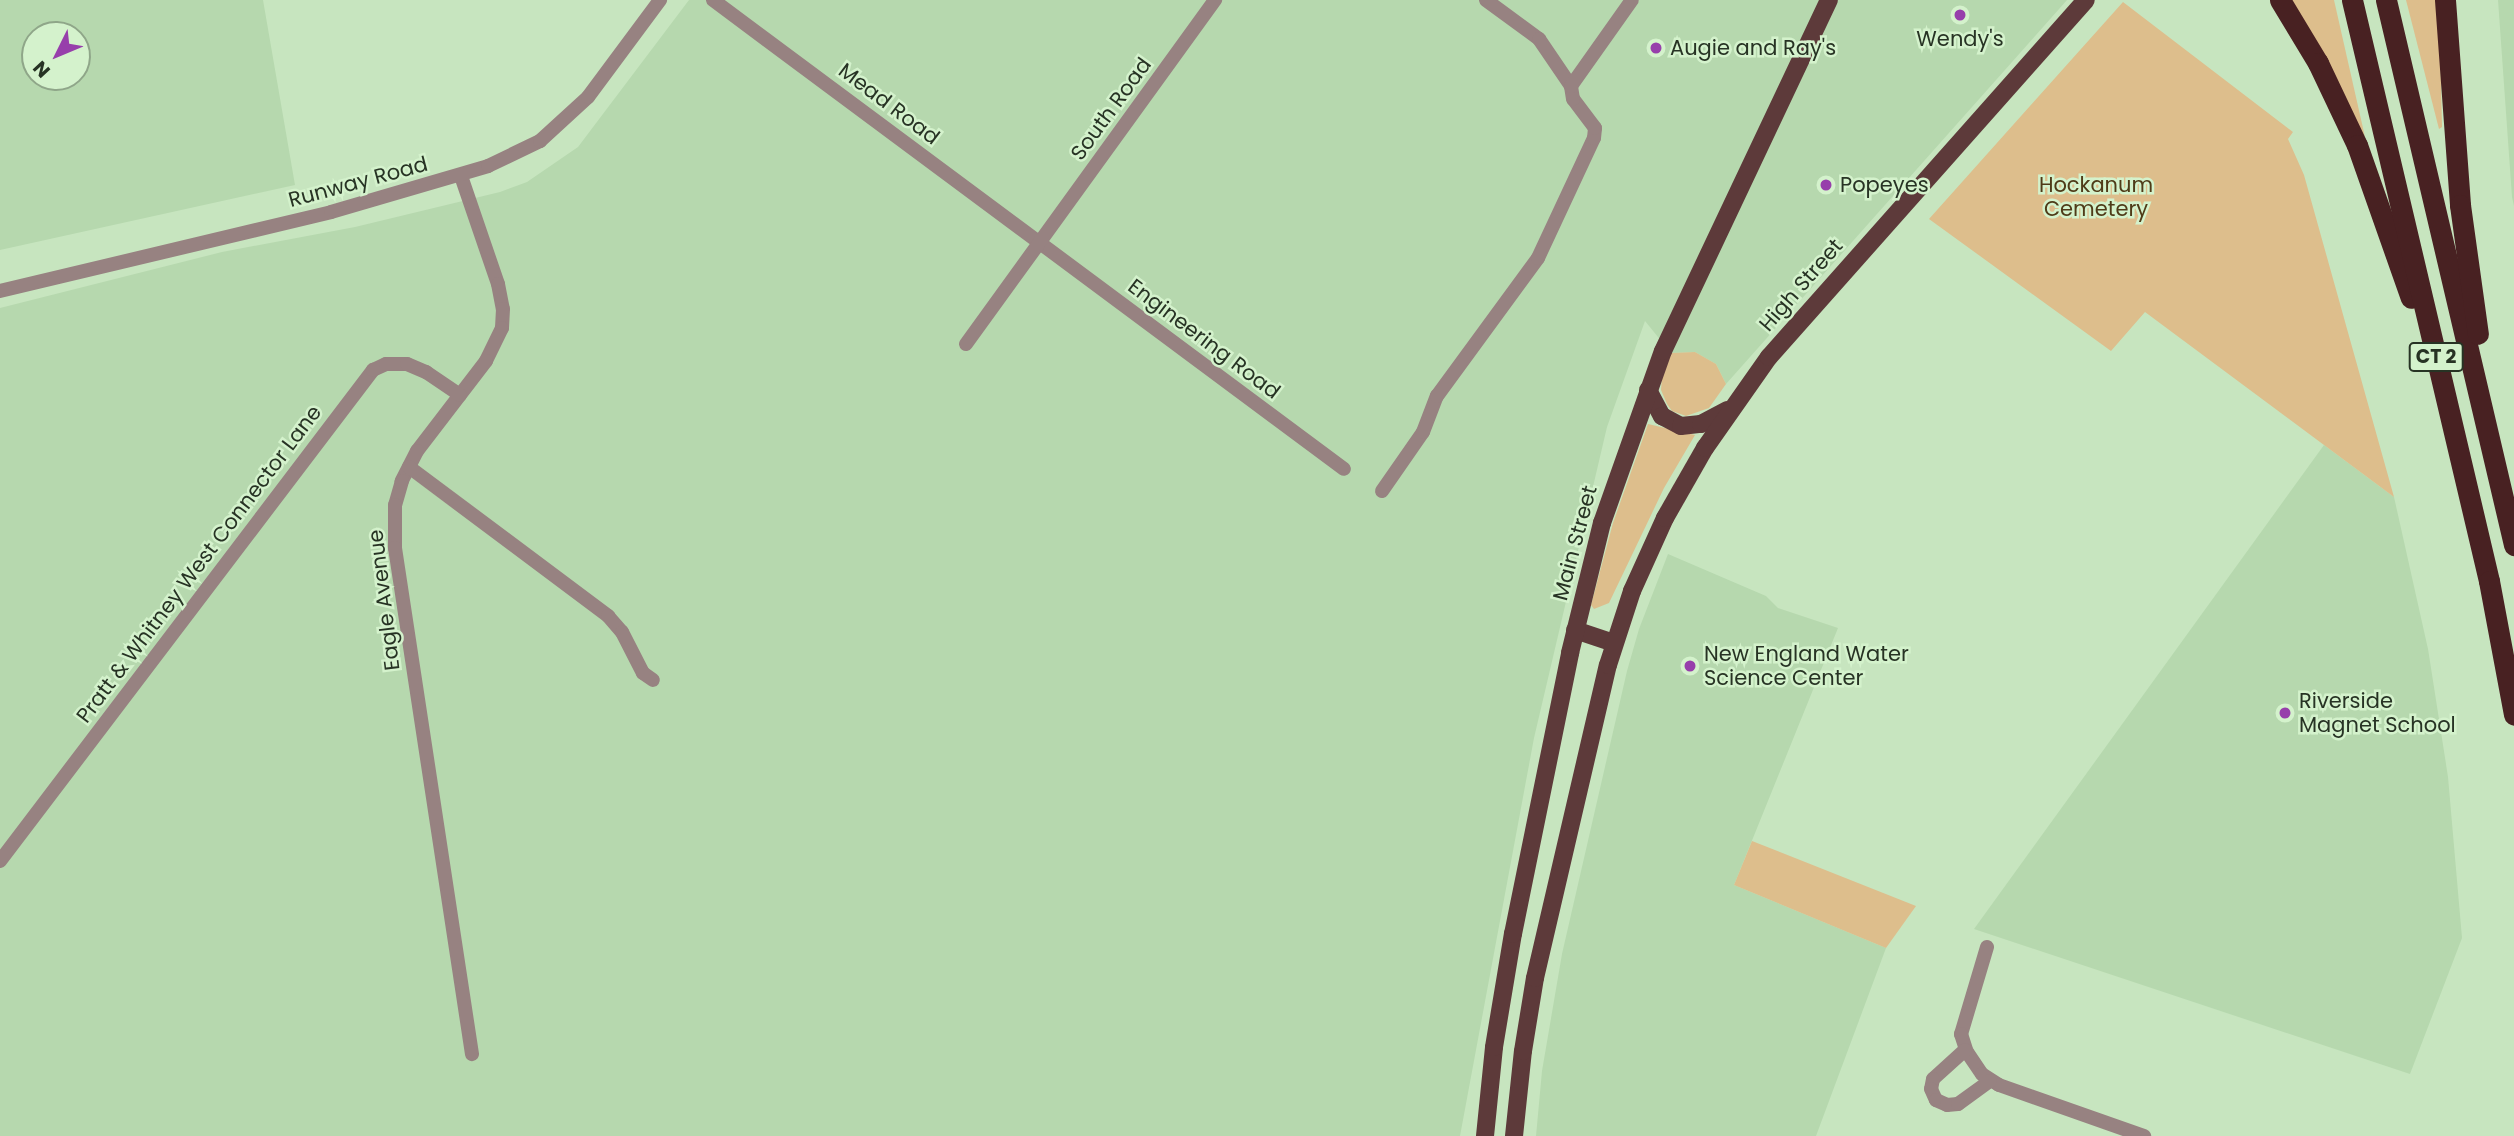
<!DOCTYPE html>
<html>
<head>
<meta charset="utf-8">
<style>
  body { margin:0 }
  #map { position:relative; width:2514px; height:1136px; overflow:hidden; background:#c7e5bf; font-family:Poppins,sans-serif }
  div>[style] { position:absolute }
  .built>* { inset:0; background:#b6d8ae }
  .green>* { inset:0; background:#ddbe8c }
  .street>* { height:14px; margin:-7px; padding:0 7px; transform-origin:7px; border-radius:7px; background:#978281 }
  .primary>* { height:18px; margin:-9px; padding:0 9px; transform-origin:9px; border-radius:9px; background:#5d3a3a }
  .highway>* { height:21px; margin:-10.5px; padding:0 10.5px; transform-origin:10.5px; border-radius:10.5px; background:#482122 }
  .dots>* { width:19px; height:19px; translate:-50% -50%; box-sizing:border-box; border:4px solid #d4f2cc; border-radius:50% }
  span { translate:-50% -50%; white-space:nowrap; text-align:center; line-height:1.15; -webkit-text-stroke:5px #d4f2cc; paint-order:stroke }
  .shield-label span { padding:2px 5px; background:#d4f2cc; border:2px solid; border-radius:5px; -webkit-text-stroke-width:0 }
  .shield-label { font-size:19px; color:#273324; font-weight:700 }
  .poi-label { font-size:21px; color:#273324 }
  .left { translate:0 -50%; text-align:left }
  .street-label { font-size:21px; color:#273324 }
  .park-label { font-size:21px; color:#4f3b18 }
  .north { position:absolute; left:21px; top:21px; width:70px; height:70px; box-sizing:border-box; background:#d4f2cc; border:2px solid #8fa689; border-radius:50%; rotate:227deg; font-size:19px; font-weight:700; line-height:28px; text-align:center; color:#273324 }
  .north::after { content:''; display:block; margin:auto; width:24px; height:32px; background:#973fab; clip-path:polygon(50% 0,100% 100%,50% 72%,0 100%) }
</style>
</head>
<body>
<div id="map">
  <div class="built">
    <div style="clip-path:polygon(evenodd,0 0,263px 0,295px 185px,0 250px,0 0,35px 35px,77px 35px,77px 77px,35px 77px,35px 35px)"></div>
    <div style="clip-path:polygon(689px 0,2067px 0,1726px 384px,1716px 364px,1695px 352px,1671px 353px,1645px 321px,1607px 427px,1534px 738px,1460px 1136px,0 1136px,0 308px,222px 252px,355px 227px,500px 192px,527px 182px,578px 147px)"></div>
    <div style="clip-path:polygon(2498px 0,2514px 0,2514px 206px,2512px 197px)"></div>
    <div style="clip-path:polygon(2324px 445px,2394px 497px,2428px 649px,2448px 777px,2462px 938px,2410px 1074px,1974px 929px)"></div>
    <div style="clip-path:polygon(1668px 554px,1766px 596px,1778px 608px,1838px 628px,1734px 885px,1886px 948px,1816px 1136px,1536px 1136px,1542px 1071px,1562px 954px,1627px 671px,1639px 629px)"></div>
  </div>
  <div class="green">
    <div style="clip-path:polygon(2290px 0,2334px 0,2365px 137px)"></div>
    <div style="clip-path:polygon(2406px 0,2439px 0,2442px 127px,2439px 129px)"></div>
    <div style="clip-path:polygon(2123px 2px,2293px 132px,2288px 139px,2304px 175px,2394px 497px,2145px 312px,2111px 351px,1929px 219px)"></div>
    <div style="clip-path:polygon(1695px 352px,1716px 364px,1726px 384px,1709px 408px,1686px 416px,1672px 411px,1667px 404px,1661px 390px,1662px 376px,1671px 353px)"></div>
    <div style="clip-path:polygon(1648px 424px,1695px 435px,1664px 488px,1609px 603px,1594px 609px,1591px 605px,1613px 523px)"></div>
    <div style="clip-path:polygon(1752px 841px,1916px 906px,1886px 948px,1734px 885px)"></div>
  </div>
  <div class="street">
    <div style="left:713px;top:0;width:786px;rotate:36.62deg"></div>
    <div style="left:1486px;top:0;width:66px;rotate:36.3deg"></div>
    <div style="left:1539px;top:39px;width:57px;rotate:55.8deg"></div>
    <div style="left:461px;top:176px;width:114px;rotate:71.1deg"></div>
    <div style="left:498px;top:284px;width:25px;rotate:79deg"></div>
    <div style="left:503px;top:309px;width:19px;rotate:93deg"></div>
    <div style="left:502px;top:328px;width:37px;rotate:116deg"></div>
    <div style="left:486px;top:361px;width:113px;rotate:127.5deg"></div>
    <div style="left:417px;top:451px;width:34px;rotate:117deg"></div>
    <div style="left:402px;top:481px;width:25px;rotate:106deg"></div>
    <div style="left:395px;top:505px;width:43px;rotate:90deg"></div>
    <div style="left:395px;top:548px;width:512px;rotate:81.35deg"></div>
    <div style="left:0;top:291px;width:340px;rotate:-13.4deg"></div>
    <div style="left:331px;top:212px;width:164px;rotate:-16.3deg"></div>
    <div style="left:488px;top:166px;width:58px;rotate:-25.7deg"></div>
    <div style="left:540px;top:141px;width:65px;rotate:-42.5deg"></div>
    <div style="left:588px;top:97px;width:121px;rotate:-53.4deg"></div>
    <div style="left:966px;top:344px;width:425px;rotate:-54.1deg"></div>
    <div style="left:409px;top:467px;width:249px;rotate:36.8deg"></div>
    <div style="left:608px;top:616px;width:21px;rotate:49deg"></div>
    <div style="left:622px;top:632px;width:46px;rotate:62.9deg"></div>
    <div style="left:643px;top:673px;width:12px;rotate:35deg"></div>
    <div style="left:1382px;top:491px;width:72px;rotate:-55.2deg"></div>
    <div style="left:1423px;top:432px;width:39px;rotate:-69deg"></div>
    <div style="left:1437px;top:396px;width:171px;rotate:-53.8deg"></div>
    <div style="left:1538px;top:258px;width:132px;rotate:-65deg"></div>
    <div style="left:1594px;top:138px;width:10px;rotate:-84deg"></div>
    <div style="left:1595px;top:128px;width:36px;rotate:-127deg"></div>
    <div style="left:1573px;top:99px;width:13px;rotate:-99deg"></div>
    <div style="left:1571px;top:86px;width:105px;rotate:-54.7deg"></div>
    <div style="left:0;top:861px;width:617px;rotate:-52.78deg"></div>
    <div style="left:373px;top:370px;width:14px;rotate:-25deg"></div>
    <div style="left:386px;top:364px;width:21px"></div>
    <div style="left:407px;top:364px;width:21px;rotate:23deg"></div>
    <div style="left:426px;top:372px;width:41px;rotate:34.1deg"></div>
    <div style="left:1987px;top:947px;width:91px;rotate:106.6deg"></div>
    <div style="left:1961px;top:1034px;width:19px;rotate:72deg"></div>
    <div style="left:1967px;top:1052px;width:27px;rotate:56deg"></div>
    <div style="left:1982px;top:1074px;width:20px;rotate:33deg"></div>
    <div style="left:1999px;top:1085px;width:154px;rotate:19.4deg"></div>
    <div style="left:1965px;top:1050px;width:43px;rotate:137.8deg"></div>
    <div style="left:1933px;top:1079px;width:10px;rotate:101deg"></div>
    <div style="left:1931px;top:1089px;width:12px;rotate:66deg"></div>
    <div style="left:1936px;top:1100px;width:12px;rotate:24deg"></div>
    <div style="left:1947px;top:1105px;width:11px;rotate:-5deg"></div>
    <div style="left:1958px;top:1104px;width:39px;rotate:-36deg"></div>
  </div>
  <div class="primary">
    <div style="left:1648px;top:390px;width:30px;rotate:62deg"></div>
    <div style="left:1662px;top:416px;width:21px;rotate:28deg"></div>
    <div style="left:1681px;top:426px;width:20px;rotate:-6deg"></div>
    <div style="left:1701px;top:424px;width:30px;rotate:-28deg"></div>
    <div style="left:1575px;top:630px;width:41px;rotate:18.4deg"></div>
    <div style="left:1485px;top:1136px;width:89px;rotate:-84.2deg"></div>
    <div style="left:1494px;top:1047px;width:115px;rotate:-80.5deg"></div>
    <div style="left:1513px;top:934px;width:287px;rotate:-78.5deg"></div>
    <div style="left:1570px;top:653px;width:134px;rotate:-76.2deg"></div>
    <div style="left:1602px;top:523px;width:182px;rotate:-70.5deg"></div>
    <div style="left:1663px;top:351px;width:388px;rotate:-64.7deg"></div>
    <div style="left:1514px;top:1136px;width:85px;rotate:-84deg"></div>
    <div style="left:1523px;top:1051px;width:74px;rotate:-80.7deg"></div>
    <div style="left:1535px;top:978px;width:321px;rotate:-76.9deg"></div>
    <div style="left:1608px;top:665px;width:78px;rotate:-72deg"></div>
    <div style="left:1632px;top:591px;width:80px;rotate:-65.7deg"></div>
    <div style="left:1665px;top:518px;width:81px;rotate:-60.3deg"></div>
    <div style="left:1705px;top:448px;width:111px;rotate:-54.9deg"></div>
    <div style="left:1769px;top:357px;width:477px;rotate:-48.4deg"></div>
  </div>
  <div class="highway">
    <div style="left:2280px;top:0;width:74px;rotate:58.9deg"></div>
    <div style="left:2318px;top:63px;width:91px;rotate:64.6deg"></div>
    <div style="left:2357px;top:145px;width:162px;rotate:70.6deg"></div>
    <div style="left:2352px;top:0;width:597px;rotate:76.73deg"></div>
    <div style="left:2489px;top:581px;width:136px;rotate:79.4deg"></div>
    <div style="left:2386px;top:0;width:560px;rotate:76.78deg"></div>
    <div style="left:2445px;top:0;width:206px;rotate:85.8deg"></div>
    <div style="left:2460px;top:205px;width:130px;rotate:82.1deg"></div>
  </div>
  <div class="dots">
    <div style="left:1960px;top:15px;background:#973fab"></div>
    <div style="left:1656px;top:48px;background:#973fab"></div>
    <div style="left:1826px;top:185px;background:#973fab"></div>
    <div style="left:1690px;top:666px;background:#973fab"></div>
    <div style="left:2285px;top:713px;background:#973fab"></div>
  </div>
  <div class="shield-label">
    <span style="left:2436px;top:357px">CT 2</span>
  </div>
  <div class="poi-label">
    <span style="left:1960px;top:39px">Wendy's</span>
    <span class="left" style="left:1670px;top:48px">Augie and Ray's</span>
    <span class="left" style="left:1840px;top:185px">Popeyes</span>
    <span class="left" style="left:1704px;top:666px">New England Water<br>Science Center</span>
    <span class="left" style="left:2299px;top:713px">Riverside<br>Magnet School</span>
  </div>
  <div class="street-label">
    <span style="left:889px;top:104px;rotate:37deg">Mead Road</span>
    <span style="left:1111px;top:109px;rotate:-54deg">South Road</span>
    <span style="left:358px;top:182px;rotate:-15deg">Runway Road</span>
    <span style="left:1801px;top:285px;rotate:-49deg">High Street</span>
    <span style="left:1204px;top:339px;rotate:37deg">Engineering Road</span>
    <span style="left:1575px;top:543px;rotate:-75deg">Main Street</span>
    <span style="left:199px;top:564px;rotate:-53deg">Pratt &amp; Whitney West Connector Lane</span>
    <span style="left:384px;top:600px;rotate:-97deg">Eagle Avenue</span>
  </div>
  <div class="park-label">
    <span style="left:2096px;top:197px">Hockanum<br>Cemetery</span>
  </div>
  <div class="north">N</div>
</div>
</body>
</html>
